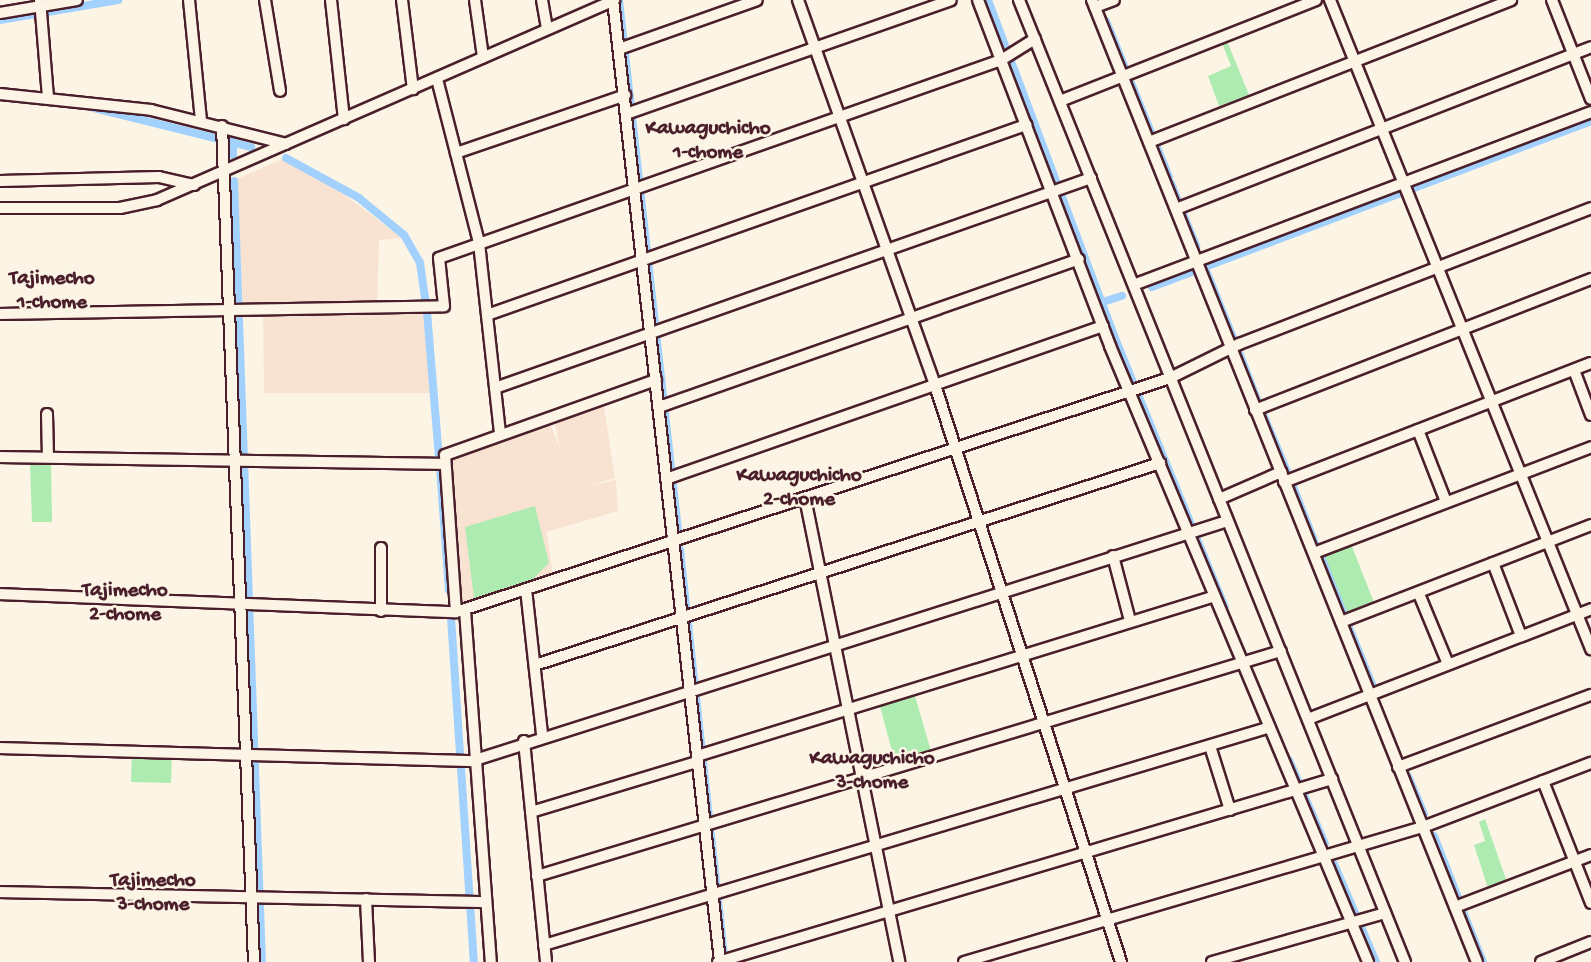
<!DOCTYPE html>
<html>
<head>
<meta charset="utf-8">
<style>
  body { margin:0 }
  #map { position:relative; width:1591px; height:962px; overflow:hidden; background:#fcf5e5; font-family:"Gochi Hand",sans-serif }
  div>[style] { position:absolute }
  .built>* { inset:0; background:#f8e3d2 }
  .green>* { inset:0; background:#aeebb1 }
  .canal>* { height:8px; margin:-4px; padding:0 4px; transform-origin:4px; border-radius:4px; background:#a3d1fe }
  .roads { filter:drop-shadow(2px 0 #4a1f2b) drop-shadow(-2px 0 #4a1f2b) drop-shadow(0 2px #4a1f2b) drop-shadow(0 -2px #4a1f2b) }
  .minor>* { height:10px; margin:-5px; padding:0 5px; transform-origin:5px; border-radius:5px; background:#fcf5e5 }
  span { translate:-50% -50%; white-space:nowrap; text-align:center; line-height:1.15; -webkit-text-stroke:5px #fcf5e5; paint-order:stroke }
  .neighbourhood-label { font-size:21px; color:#4a1f2b; font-weight:700 }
</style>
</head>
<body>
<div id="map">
  <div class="built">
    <div style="clip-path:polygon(282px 159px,330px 184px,402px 238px,379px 240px,377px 305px,423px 305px,432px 393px,264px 393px,263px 307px,243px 307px,237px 179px)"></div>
    <div style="clip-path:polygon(603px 400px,615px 478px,587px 486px,616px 480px,618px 511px,547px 532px,553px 576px,463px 605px,449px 457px,548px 419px,560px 448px,553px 416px)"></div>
  </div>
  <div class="green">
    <div style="clip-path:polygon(1225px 36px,1249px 95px,1219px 106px,1208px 76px,1231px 66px,1220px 38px)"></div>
    <div style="clip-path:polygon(30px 462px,51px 462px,52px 522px,32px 522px)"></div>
    <div style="clip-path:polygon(535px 506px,549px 563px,533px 579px,474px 598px,465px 527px)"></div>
    <div style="clip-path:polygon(1351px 544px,1375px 605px,1346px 616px,1323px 555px)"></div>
    <div style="clip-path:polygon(913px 689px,931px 751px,895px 762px,878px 699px)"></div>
    <div style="clip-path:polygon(132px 749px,172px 750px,171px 783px,131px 782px)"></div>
    <div style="clip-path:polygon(1485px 819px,1507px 882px,1488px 888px,1474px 845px,1485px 841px,1479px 822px)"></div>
  </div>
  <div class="canal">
    <div style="left:619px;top:0;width:533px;rotate:83.65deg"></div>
    <div style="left:988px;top:0;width:366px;rotate:69.4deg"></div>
    <div style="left:1117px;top:343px;width:285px;rotate:67.8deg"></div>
    <div style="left:0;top:20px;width:120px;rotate:-9.6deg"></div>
    <div style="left:1106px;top:21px;width:168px;rotate:68deg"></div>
    <div style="left:94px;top:108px;width:162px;rotate:14deg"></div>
    <div style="left:233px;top:142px;width:13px;rotate:90deg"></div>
    <div style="left:286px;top:158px;width:83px;rotate:28.7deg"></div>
    <div style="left:359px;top:198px;width:58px;rotate:39.4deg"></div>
    <div style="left:404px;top:235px;width:32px;rotate:60deg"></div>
    <div style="left:420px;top:263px;width:41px;rotate:81.7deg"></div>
    <div style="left:234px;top:181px;width:782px;rotate:87.95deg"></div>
    <div style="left:1171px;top:183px;width:22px;rotate:69deg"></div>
    <div style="left:1182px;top:211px;width:38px;rotate:68deg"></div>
    <div style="left:1205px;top:268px;width:78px;rotate:68.1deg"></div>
    <div style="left:1152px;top:287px;width:469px;rotate:-20.7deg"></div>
    <div style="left:1103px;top:302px;width:20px;rotate:-18deg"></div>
    <div style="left:427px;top:312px;width:147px;rotate:85.3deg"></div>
    <div style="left:1238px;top:350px;width:56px;rotate:69deg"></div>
    <div style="left:1263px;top:414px;width:65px;rotate:67.4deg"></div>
    <div style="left:440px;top:468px;width:122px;rotate:85.8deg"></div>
    <div style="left:1292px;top:484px;width:66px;rotate:68.8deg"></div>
    <div style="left:680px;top:550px;width:414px;rotate:83.8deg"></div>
    <div style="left:1321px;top:557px;width:62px;rotate:68.4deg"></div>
    <div style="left:451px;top:618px;width:345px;rotate:86.2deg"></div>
    <div style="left:1348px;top:625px;width:67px;rotate:68deg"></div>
    <div style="left:1289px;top:760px;width:91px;rotate:66.8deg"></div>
    <div style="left:1408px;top:776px;width:41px;rotate:67.2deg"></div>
    <div style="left:1434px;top:836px;width:69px;rotate:68.7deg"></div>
    <div style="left:1334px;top:864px;width:107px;rotate:66.8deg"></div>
    <div style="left:1462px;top:909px;width:57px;rotate:68.4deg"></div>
  </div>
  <div class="roads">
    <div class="minor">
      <div style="left:40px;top:0;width:97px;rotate:85.3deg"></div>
      <div style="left:189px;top:0;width:122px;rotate:84.3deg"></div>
      <div style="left:265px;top:0;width:92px;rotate:80.6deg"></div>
      <div style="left:331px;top:0;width:120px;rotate:83.8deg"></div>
      <div style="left:402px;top:0;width:90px;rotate:83deg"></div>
      <div style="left:475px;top:0;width:58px;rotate:82deg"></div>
      <div style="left:542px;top:0;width:29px;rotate:80deg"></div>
      <div style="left:613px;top:0;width:968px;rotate:83.65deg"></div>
      <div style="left:798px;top:0;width:409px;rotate:70.4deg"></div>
      <div style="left:935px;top:385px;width:606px;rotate:72.13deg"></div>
      <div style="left:978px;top:0;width:370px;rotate:69.1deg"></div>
      <div style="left:1110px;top:346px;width:668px;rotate:67.27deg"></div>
      <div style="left:1019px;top:0;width:1037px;rotate:68.14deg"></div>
      <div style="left:1092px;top:0;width:1036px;rotate:68.19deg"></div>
      <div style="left:1330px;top:0;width:700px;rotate:68.09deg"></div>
      <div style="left:1552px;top:0;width:106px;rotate:68.5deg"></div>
      <div style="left:1095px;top:7px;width:20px;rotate:-20deg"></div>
      <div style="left:0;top:13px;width:78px;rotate:-9.6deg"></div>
      <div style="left:619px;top:49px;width:146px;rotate:-19.5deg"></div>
      <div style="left:437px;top:79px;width:169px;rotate:75.6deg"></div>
      <div style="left:479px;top:243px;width:191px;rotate:83.7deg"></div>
      <div style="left:0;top:94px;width:152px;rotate:6deg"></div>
      <div style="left:151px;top:110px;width:139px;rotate:14.1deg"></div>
      <div style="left:1060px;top:101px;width:275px;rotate:-21.5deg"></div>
      <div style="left:626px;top:114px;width:344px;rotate:-19.3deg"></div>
      <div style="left:222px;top:126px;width:837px;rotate:87.81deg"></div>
      <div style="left:1149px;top:142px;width:389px;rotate:-21.4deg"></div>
      <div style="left:456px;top:153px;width:179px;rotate:-18.9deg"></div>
      <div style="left:0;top:181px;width:159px;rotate:-1.4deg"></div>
      <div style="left:159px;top:177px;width:36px;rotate:13deg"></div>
      <div style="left:0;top:208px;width:120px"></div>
      <div style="left:120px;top:208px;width:38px;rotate:-12deg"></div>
      <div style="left:157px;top:200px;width:499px;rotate:-23.6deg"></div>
      <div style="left:1176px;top:209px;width:445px;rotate:-21.3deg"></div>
      <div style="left:1136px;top:284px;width:486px;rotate:-20.7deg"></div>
      <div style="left:0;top:314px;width:444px;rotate:-1deg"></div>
      <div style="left:444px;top:306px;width:48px;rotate:-95.9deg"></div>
      <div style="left:439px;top:258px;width:596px;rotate:-19.41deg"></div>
      <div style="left:1001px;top:60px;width:40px;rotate:-32deg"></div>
      <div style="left:487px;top:315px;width:572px;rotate:-19.42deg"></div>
      <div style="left:1574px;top:370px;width:48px;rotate:69.3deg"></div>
      <div style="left:495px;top:388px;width:632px;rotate:-19.41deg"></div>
      <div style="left:659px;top:407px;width:445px;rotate:-19.4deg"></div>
      <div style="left:1255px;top:410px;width:361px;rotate:-21.3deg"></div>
      <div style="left:47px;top:414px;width:43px;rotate:88.7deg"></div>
      <div style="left:1418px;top:430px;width:77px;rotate:68.7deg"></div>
      <div style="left:0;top:457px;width:445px;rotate:0.9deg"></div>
      <div style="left:666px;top:479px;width:463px;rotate:-19.3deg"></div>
      <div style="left:1284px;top:482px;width:329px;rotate:-21.2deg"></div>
      <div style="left:805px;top:498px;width:473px;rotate:78.5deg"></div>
      <div style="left:1219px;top:499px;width:68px;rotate:-23.5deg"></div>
      <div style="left:1314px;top:553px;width:297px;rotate:-20.9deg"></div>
      <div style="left:1113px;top:556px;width:67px;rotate:75.3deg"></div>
      <div style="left:1493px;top:563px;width:78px;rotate:69deg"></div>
      <div style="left:526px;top:589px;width:147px;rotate:83.7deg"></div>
      <div style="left:0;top:594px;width:456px;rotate:2.3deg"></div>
      <div style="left:456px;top:612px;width:751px;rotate:-18.15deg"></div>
      <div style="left:1170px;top:378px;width:77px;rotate:-26.2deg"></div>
      <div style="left:1239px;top:344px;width:377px;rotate:-21.1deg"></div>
      <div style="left:1419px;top:594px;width:76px;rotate:67.5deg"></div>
      <div style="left:465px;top:610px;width:353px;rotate:85.8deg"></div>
      <div style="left:381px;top:611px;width:63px;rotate:-90deg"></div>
      <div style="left:456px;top:612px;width:157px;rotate:-94deg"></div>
      <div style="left:445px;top:455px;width:224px;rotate:-19.6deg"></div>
      <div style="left:1341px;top:622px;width:268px;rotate:-21.2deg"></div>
      <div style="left:535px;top:665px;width:657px;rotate:-17.91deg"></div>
      <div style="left:1308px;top:719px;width:304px;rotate:-21.2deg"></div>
      <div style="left:524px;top:741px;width:222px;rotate:84.3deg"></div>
      <div style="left:1210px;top:746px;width:67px;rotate:72.6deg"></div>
      <div style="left:0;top:748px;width:472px;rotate:1.6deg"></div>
      <div style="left:472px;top:761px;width:792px;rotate:-17.63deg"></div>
      <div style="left:697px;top:756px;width:539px;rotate:-17.16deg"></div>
      <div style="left:1398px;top:767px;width:206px;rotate:-20.5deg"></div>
      <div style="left:1543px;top:781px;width:131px;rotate:68.5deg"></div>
      <div style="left:531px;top:812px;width:173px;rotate:-16.8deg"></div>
      <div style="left:537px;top:876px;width:777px;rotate:-16.83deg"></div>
      <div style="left:0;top:892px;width:486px;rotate:1.2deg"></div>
      <div style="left:366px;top:899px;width:63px;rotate:87.3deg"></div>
      <div style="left:1455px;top:907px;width:146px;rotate:-20.9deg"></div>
      <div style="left:544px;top:945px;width:755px;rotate:-16.71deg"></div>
      <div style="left:718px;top:962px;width:641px;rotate:-16.6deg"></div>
      <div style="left:964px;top:962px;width:478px;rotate:-16.4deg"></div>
      <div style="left:1423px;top:827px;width:180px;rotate:-20.9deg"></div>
      <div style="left:1212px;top:962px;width:180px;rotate:-15.8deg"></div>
      <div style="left:1541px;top:962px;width:54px;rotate:-21.8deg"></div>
    </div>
  </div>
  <div class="neighbourhood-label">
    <span style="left:708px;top:142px">Kawaguchicho<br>1-chome</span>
    <span style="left:52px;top:292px">Tajimecho<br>1-chome</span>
    <span style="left:799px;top:489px">Kawaguchicho<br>2-chome</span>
    <span style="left:125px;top:604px">Tajimecho<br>2-chome</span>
    <span style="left:872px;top:772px">Kawaguchicho<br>3-chome</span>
    <span style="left:153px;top:894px">Tajimecho<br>3-chome</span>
  </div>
</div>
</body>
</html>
